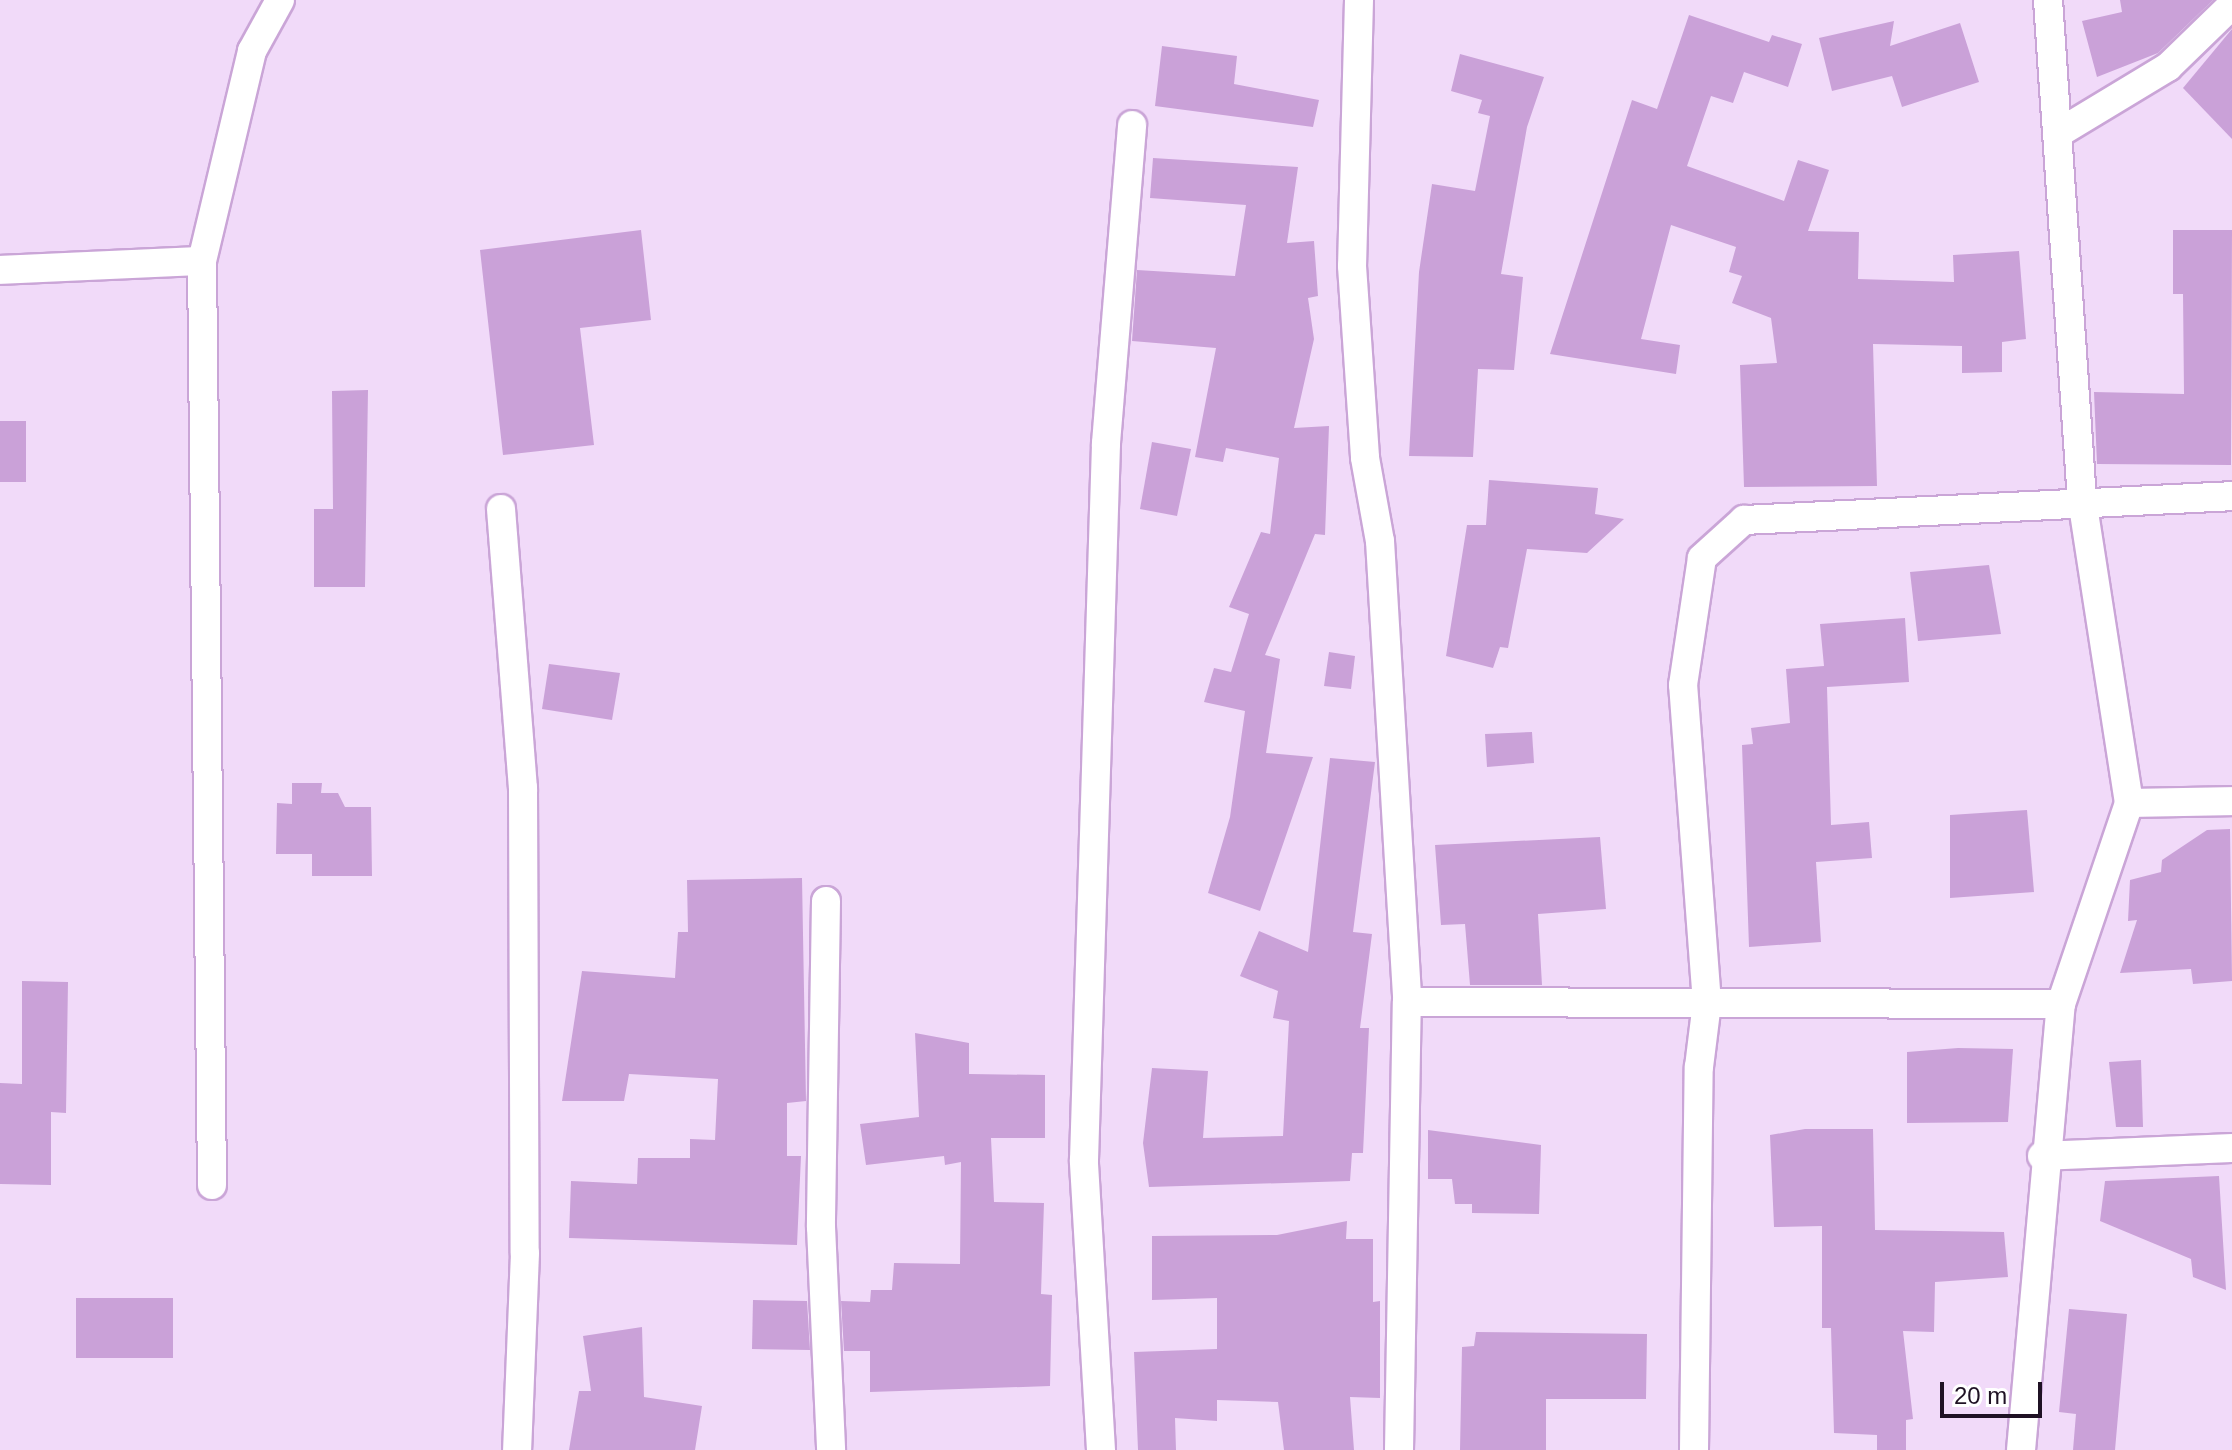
<!DOCTYPE html>
<html>
<head>
<meta charset="utf-8">
<style>
  body { margin:0 }
  #map { position:relative; width:2232px; height:1450px; overflow:hidden; background:#f1daf9; font-family:Helvetica,sans-serif }
  div>[style] { position:absolute }
  .building>* { inset:0; background:#caa1d8 }
  .roads { filter:drop-shadow(2px 0 #caa5d7) drop-shadow(-2px 0 #caa5d7) drop-shadow(0 2px #caa5d7) drop-shadow(0 -2px #caa5d7) }
  .minor>* { height:28px; margin:-14px; padding:0 14px; transform-origin:14px; border-radius:14px; background:#fff }
  span { translate:-50% -50%; white-space:nowrap; text-align:center; line-height:1.15; -webkit-text-stroke:6px #fff; paint-order:stroke }
  .scale { position:absolute; left:1940px; top:1382px; width:102px; height:36px; box-sizing:border-box; border:4px solid #1f1124; border-top:0; padding-left:10px; font-size:24px; line-height:28px; white-space:nowrap; color:#1f1124; -webkit-text-stroke:6px #fff; paint-order:stroke }
</style>
</head>
<body>
<div id="map">
  <div class="building">
    <div style="clip-path:polygon(2120px 0,2213px 0,2158px 53px,2097px 77px,2082px 21px,2122px 12px)"></div>
    <div style="clip-path:polygon(1689px 15px,1769px 42px,1772px 35px,1802px 44px,1788px 87px,1744px 72px,1733px 103px,1711px 96px,1687px 166px,1784px 201px,1798px 160px,1829px 170px,1808px 231px,1859px 232px,1858px 279px,1954px 282px,1953px 255px,2019px 251px,2026px 339px,2002px 342px,2002px 372px,1962px 373px,1962px 346px,1873px 344px,1877px 486px,1744px 487px,1740px 365px,1777px 363px,1771px 318px,1732px 303px,1742px 276px,1729px 272px,1736px 247px,1671px 225px,1641px 339px,1680px 345px,1676px 374px,1550px 354px,1632px 100px,1657px 109px)"></div>
    <div style="clip-path:polygon(1894px 21px,1890px 46px,1960px 23px,1979px 82px,1902px 107px,1892px 76px,1832px 91px,1819px 38px)"></div>
    <div style="clip-path:polygon(2232px 29px,2232px 139px,2183px 88px)"></div>
    <div style="clip-path:polygon(1162px 46px,1237px 56px,1234px 84px,1319px 100px,1313px 127px,1155px 106px)"></div>
    <div style="clip-path:polygon(1460px 54px,1544px 77px,1527px 127px,1501px 274px,1523px 277px,1514px 370px,1478px 369px,1473px 457px,1409px 456px,1419px 272px,1432px 184px,1475px 191px,1490px 116px,1478px 113px,1482px 100px,1451px 91px)"></div>
    <div style="clip-path:polygon(1153px 158px,1298px 167px,1287px 243px,1314px 241px,1318px 296px,1308px 298px,1314px 339px,1294px 428px,1329px 426px,1325px 535px,1315px 534px,1265px 655px,1280px 659px,1266px 753px,1313px 757px,1260px 911px,1208px 893px,1230px 817px,1245px 711px,1204px 702px,1214px 668px,1231px 672px,1249px 614px,1229px 607px,1261px 532px,1270px 534px,1279px 458px,1226px 448px,1223px 462px,1195px 457px,1216px 348px,1132px 341px,1137px 270px,1235px 276px,1246px 205px,1150px 198px)"></div>
    <div style="clip-path:polygon(641px 230px,651px 320px,580px 328px,594px 445px,503px 455px,480px 250px)"></div>
    <div style="clip-path:polygon(2173px 230px,2232px 230px,2231px 465px,2097px 464px,2094px 392px,2184px 394px,2183px 294px,2173px 294px)"></div>
    <div style="clip-path:polygon(368px 390px,365px 587px,314px 587px,314px 509px,333px 509px,332px 391px)"></div>
    <div style="clip-path:polygon(0 421px,26px 421px,26px 482px,0 482px)"></div>
    <div style="clip-path:polygon(1152px 442px,1191px 449px,1177px 516px,1140px 509px)"></div>
    <div style="clip-path:polygon(1489px 480px,1598px 488px,1595px 514px,1624px 519px,1587px 553px,1527px 549px,1508px 648px,1500px 647px,1493px 668px,1446px 656px,1467px 525px,1486px 525px)"></div>
    <div style="clip-path:polygon(1989px 565px,2001px 634px,1918px 641px,1910px 572px)"></div>
    <div style="clip-path:polygon(1905px 618px,1909px 682px,1827px 687px,1831px 825px,1869px 822px,1872px 858px,1816px 862px,1821px 942px,1749px 947px,1742px 745px,1753px 744px,1751px 728px,1790px 723px,1786px 669px,1824px 666px,1820px 624px)"></div>
    <div style="clip-path:polygon(1329px 652px,1355px 656px,1351px 689px,1324px 686px)"></div>
    <div style="clip-path:polygon(549px 664px,620px 673px,612px 720px,542px 709px)"></div>
    <div style="clip-path:polygon(1532px 732px,1534px 763px,1487px 767px,1485px 734px)"></div>
    <div style="clip-path:polygon(1330px 758px,1375px 762px,1353px 932px,1372px 934px,1360px 1028px,1369px 1028px,1363px 1153px,1352px 1153px,1350px 1181px,1149px 1187px,1143px 1143px,1152px 1068px,1208px 1071px,1203px 1138px,1283px 1136px,1289px 1021px,1273px 1018px,1278px 991px,1240px 976px,1259px 931px,1308px 952px)"></div>
    <div style="clip-path:polygon(292px 783px,322px 783px,321px 793px,338px 793px,345px 807px,371px 807px,372px 876px,312px 876px,312px 854px,276px 854px,277px 803px,292px 804px)"></div>
    <div style="clip-path:polygon(2027px 810px,2034px 892px,1950px 898px,1950px 815px)"></div>
    <div style="clip-path:polygon(2230px 829px,2232px 981px,2193px 984px,2191px 969px,2120px 973px,2137px 920px,2128px 921px,2130px 880px,2161px 872px,2162px 860px,2207px 830px)"></div>
    <div style="clip-path:polygon(1600px 837px,1606px 909px,1538px 914px,1542px 985px,1470px 985px,1465px 924px,1441px 925px,1435px 845px)"></div>
    <div style="clip-path:polygon(802px 878px,806px 1101px,787px 1103px,787px 1156px,801px 1156px,797px 1245px,569px 1238px,571px 1181px,637px 1184px,638px 1158px,690px 1158px,690px 1139px,715px 1140px,718px 1079px,629px 1074px,624px 1101px,562px 1101px,582px 971px,675px 978px,678px 932px,688px 932px,687px 880px)"></div>
    <div style="clip-path:polygon(22px 981px,68px 982px,66px 1113px,51px 1112px,51px 1185px,0 1184px,0 1083px,22px 1084px)"></div>
    <div style="clip-path:polygon(915px 1033px,969px 1043px,969px 1074px,1045px 1075px,1045px 1138px,991px 1138px,994px 1202px,1044px 1203px,1041px 1294px,1052px 1295px,1050px 1386px,870px 1392px,870px 1351px,844px 1351px,841px 1301px,870px 1302px,871px 1290px,892px 1290px,894px 1263px,960px 1264px,961px 1162px,945px 1165px,944px 1156px,866px 1165px,860px 1124px,919px 1117px)"></div>
    <div style="clip-path:polygon(1958px 1048px,2013px 1049px,2008px 1122px,1907px 1123px,1907px 1052px)"></div>
    <div style="clip-path:polygon(2141px 1060px,2143px 1127px,2116px 1127px,2109px 1062px)"></div>
    <div style="clip-path:polygon(1805px 1129px,1873px 1129px,1875px 1230px,2004px 1232px,2008px 1277px,1935px 1282px,1934px 1332px,1903px 1331px,1913px 1419px,1906px 1420px,1906px 1450px,1877px 1450px,1877px 1435px,1834px 1433px,1831px 1328px,1822px 1328px,1822px 1226px,1774px 1227px,1770px 1135px)"></div>
    <div style="clip-path:polygon(1428px 1130px,1541px 1145px,1539px 1214px,1472px 1213px,1472px 1204px,1455px 1204px,1452px 1179px,1428px 1179px)"></div>
    <div style="clip-path:polygon(2219px 1176px,2226px 1290px,2193px 1277px,2191px 1259px,2100px 1221px,2105px 1181px)"></div>
    <div style="clip-path:polygon(1347px 1221px,1346px 1239px,1373px 1239px,1373px 1302px,1380px 1301px,1380px 1398px,1350px 1397px,1354px 1450px,1284px 1450px,1278px 1402px,1217px 1400px,1217px 1421px,1175px 1418px,1176px 1450px,1138px 1450px,1134px 1352px,1217px 1349px,1217px 1298px,1152px 1300px,1152px 1236px,1277px 1235px)"></div>
    <div style="clip-path:polygon(76px 1298px,173px 1298px,173px 1358px,76px 1358px)"></div>
    <div style="clip-path:polygon(753px 1300px,807px 1301px,810px 1350px,752px 1349px)"></div>
    <div style="clip-path:polygon(2069px 1309px,2127px 1314px,2115px 1450px,2073px 1450px,2076px 1414px,2059px 1412px)"></div>
    <div style="clip-path:polygon(642px 1327px,644px 1397px,702px 1406px,695px 1450px,569px 1450px,579px 1391px,591px 1391px,583px 1336px)"></div>
    <div style="clip-path:polygon(1476px 1332px,1647px 1334px,1646px 1399px,1546px 1399px,1546px 1450px,1460px 1450px,1462px 1347px,1474px 1346px)"></div>
  </div>
  <div class="roads">
    <div class="minor">
      <div style="left:1359px;top:0;width:266px;rotate:91.5deg"></div>
      <div style="left:1352px;top:266px;width:192px;rotate:86.1deg"></div>
      <div style="left:1365px;top:458px;width:84px;rotate:79.8deg"></div>
      <div style="left:1380px;top:541px;width:462px;rotate:86.6deg"></div>
      <div style="left:2057px;top:134px;width:130px;rotate:-31.1deg"></div>
      <div style="left:2168px;top:67px;width:89px;rotate:-44.1deg"></div>
      <div style="left:0;top:270px;width:202px;rotate:-2.6deg"></div>
      <div style="left:501px;top:509px;width:280px;rotate:85.5deg"></div>
      <div style="left:523px;top:788px;width:465px;rotate:89.8deg"></div>
      <div style="left:525px;top:1253px;width:197px;rotate:92.3deg"></div>
      <div style="left:2129px;top:803px;width:103px;rotate:-1.1deg"></div>
      <div style="left:826px;top:901px;width:326px;rotate:90.9deg"></div>
      <div style="left:821px;top:1227px;width:223px;rotate:87.4deg"></div>
      <div style="left:2042px;top:1156px;width:190px;rotate:-2.4deg"></div>
      <div style="left:212px;top:1185px;width:924px;rotate:-90.62deg"></div>
      <div style="left:202px;top:261px;width:216px;rotate:-76.6deg"></div>
      <div style="left:252px;top:51px;width:58px;rotate:-61.2deg"></div>
      <div style="left:1101px;top:1450px;width:290px;rotate:-93.4deg"></div>
      <div style="left:1084px;top:1160px;width:717px;rotate:-88.24deg"></div>
      <div style="left:1106px;top:443px;width:319px;rotate:-85.3deg"></div>
      <div style="left:1399px;top:1450px;width:448px;rotate:-89deg"></div>
      <div style="left:1407px;top:1002px;width:654px;rotate:0.18deg"></div>
      <div style="left:1694px;top:1450px;width:383px;rotate:-89.3deg"></div>
      <div style="left:1699px;top:1067px;width:64px;rotate:-82.9deg"></div>
      <div style="left:1707px;top:1003px;width:319px;rotate:-94.3deg"></div>
      <div style="left:1683px;top:685px;width:128px;rotate:-81.5deg"></div>
      <div style="left:1702px;top:558px;width:57px;rotate:-42.1deg"></div>
      <div style="left:1744px;top:520px;width:489px;rotate:-2.8deg"></div>
      <div style="left:2021px;top:1450px;width:448px;rotate:-84.9deg"></div>
      <div style="left:2061px;top:1004px;width:212px;rotate:-71.3deg"></div>
      <div style="left:2129px;top:803px;width:307px;rotate:-98.8deg"></div>
      <div style="left:2082px;top:500px;width:501px;rotate:-93.89deg"></div>
    </div>
  </div>
  <div class="scale">20 m</div>
</div>
</body>
</html>
